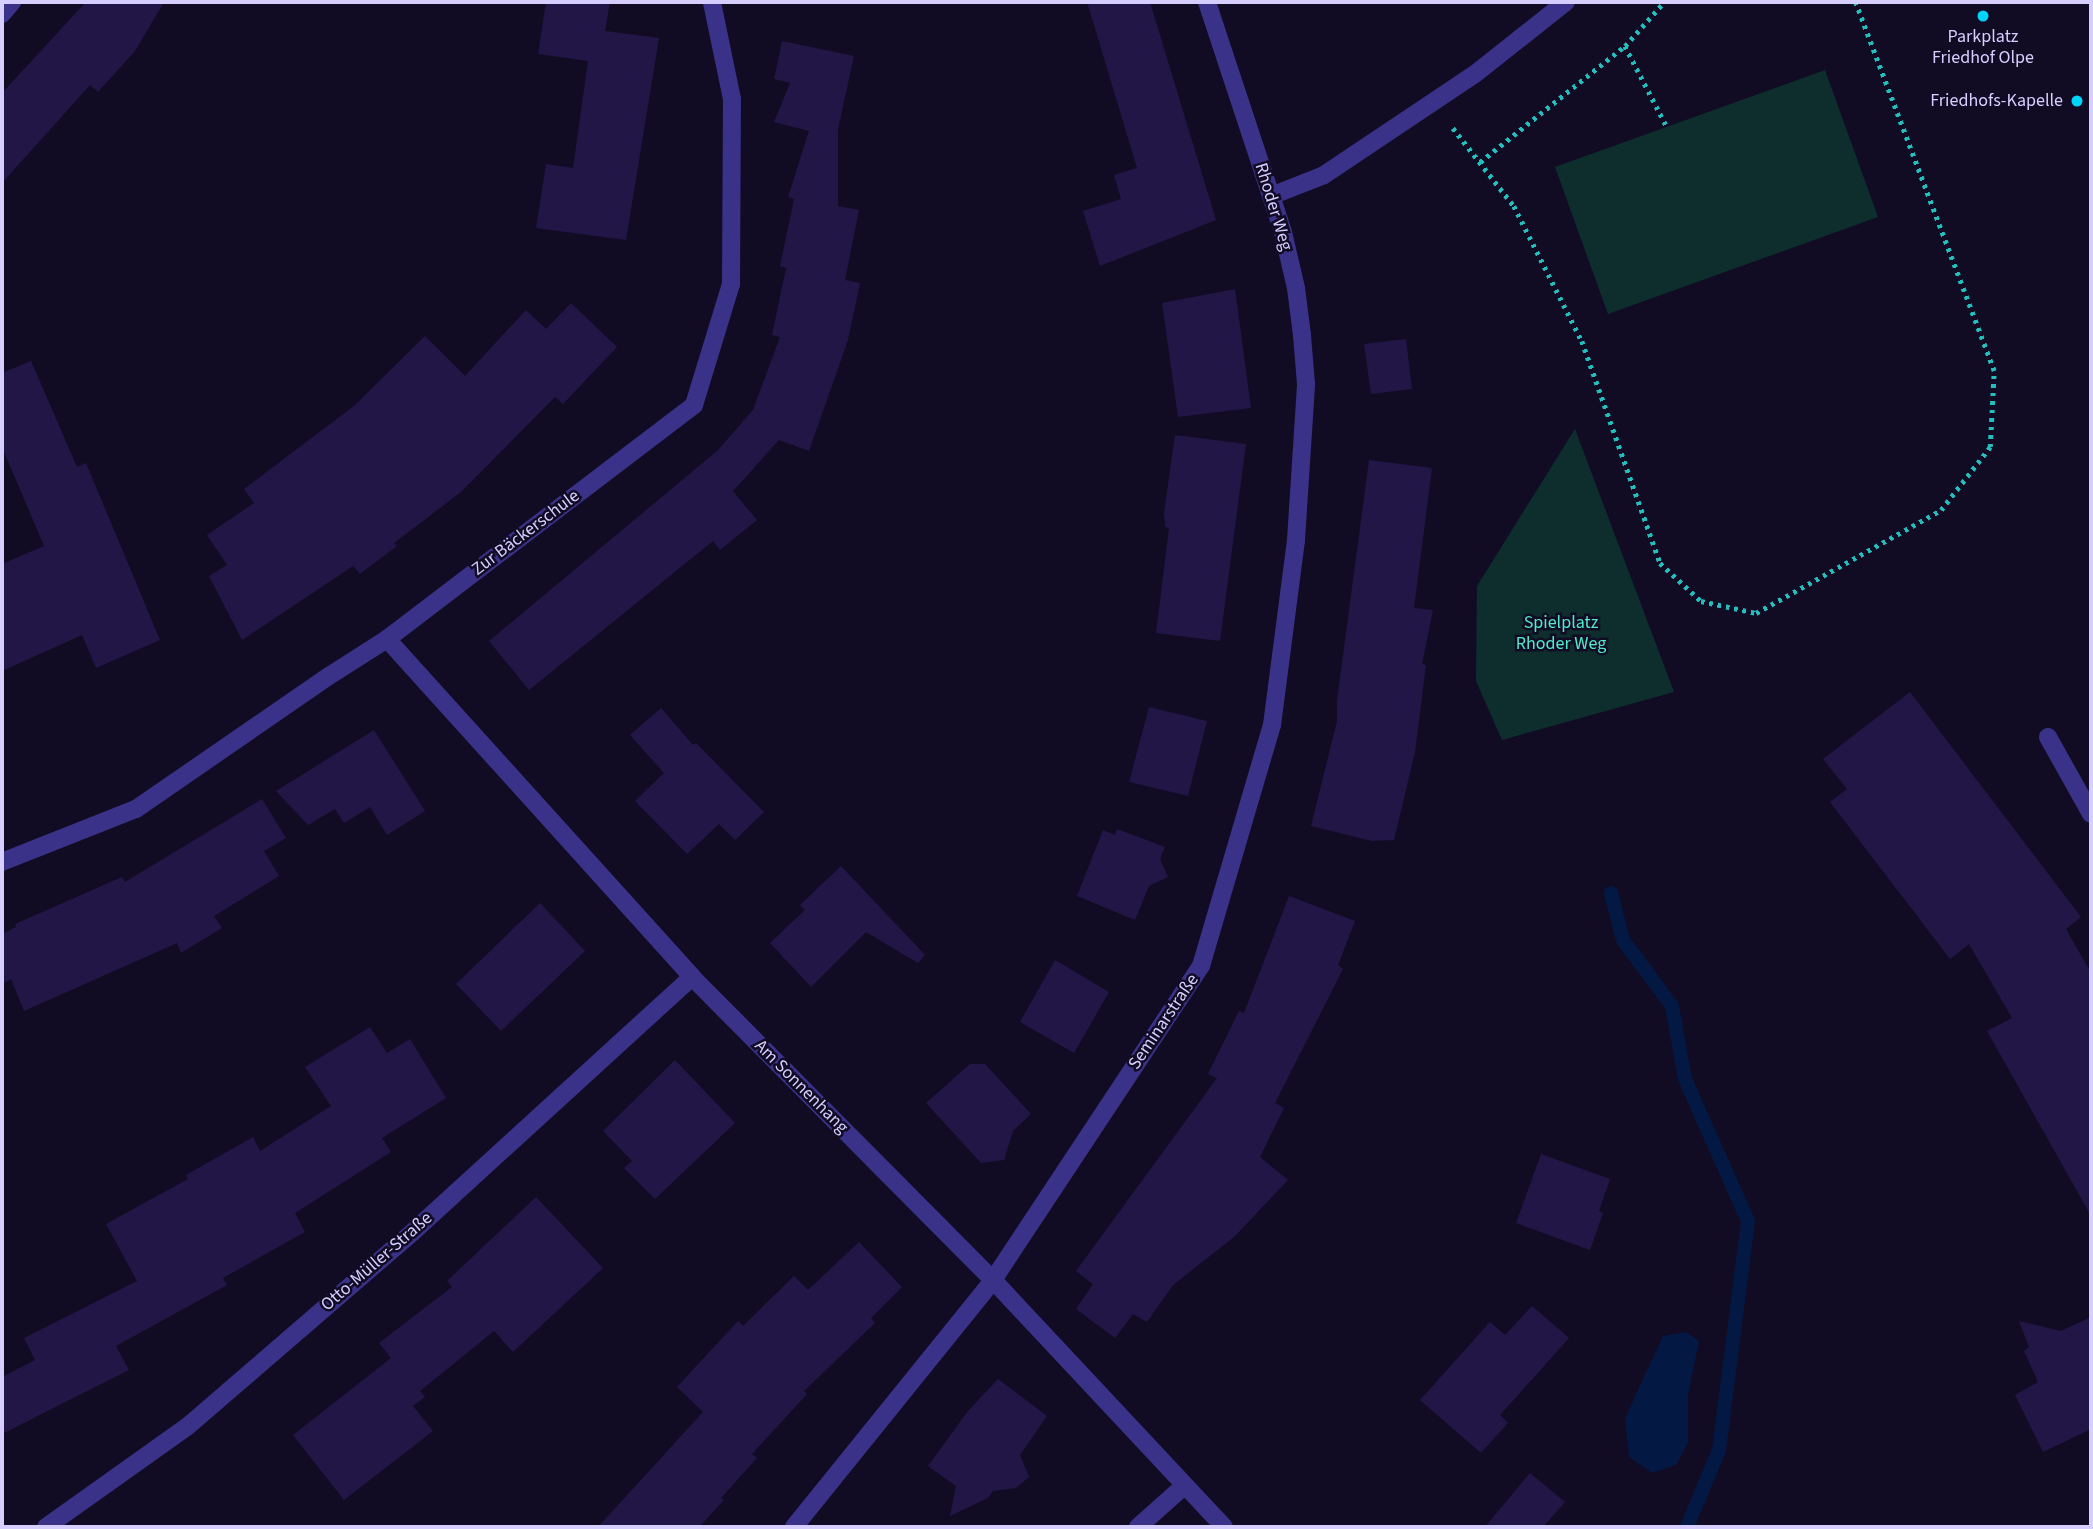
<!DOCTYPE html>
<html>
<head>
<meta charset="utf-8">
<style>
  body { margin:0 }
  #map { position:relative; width:2093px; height:1529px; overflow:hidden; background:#110c24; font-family:"Source Sans 3",sans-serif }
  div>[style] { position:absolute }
  .green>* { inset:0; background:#0e2e2e }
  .water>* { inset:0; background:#041844 }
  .stream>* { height:14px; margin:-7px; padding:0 7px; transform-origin:7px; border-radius:7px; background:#041844 }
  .building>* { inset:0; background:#221647 }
  .path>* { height:4.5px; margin-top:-2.25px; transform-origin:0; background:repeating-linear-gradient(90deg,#22bfbe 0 3.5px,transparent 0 8.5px) }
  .lane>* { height:18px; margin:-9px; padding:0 9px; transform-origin:9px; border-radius:9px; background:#393288 }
  .street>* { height:18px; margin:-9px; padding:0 9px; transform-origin:9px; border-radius:9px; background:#393288 }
  .dots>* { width:19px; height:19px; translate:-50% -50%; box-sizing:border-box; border:4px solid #110c24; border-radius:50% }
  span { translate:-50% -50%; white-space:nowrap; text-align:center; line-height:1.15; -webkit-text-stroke:5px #110c24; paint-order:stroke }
  .poi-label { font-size:18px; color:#d6ceff }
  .right { translate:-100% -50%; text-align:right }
  .street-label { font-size:18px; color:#d6ceff }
  .park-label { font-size:18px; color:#4febcc }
  .frame { position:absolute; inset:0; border:4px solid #d6ceff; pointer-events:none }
</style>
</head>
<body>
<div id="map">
  <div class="green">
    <div style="clip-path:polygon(1825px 70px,1878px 217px,1608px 314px,1555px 167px)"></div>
    <div style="clip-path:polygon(1575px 429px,1674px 692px,1502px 740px,1476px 681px,1477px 586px)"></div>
  </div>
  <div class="water">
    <div style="clip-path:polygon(1686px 1332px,1699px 1341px,1688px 1395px,1688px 1443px,1676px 1465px,1652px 1473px,1629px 1457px,1625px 1418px,1663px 1336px)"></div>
  </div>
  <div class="stream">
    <div style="left:1611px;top:893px;width:49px;rotate:75.7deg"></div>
    <div style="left:1623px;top:940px;width:82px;rotate:53.4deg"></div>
    <div style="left:1672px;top:1006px;width:74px;rotate:79.9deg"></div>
    <div style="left:1685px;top:1079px;width:155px;rotate:66.1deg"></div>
    <div style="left:1748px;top:1221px;width:231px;rotate:97.2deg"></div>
    <div style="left:1719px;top:1450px;width:83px;rotate:112.6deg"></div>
  </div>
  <div class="building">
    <div style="clip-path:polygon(86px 2px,164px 2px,135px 51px,98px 92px,90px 85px,2px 183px,2px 93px)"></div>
    <div style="clip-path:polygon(546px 2px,610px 2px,605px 31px,659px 38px,626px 240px,536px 228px,546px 164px,573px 168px,588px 61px,538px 54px)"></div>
    <div style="clip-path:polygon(1087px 2px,1150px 2px,1216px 220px,1100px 266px,1083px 211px,1121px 199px,1114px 175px,1137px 168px)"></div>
    <div style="clip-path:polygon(782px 41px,854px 56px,838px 129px,838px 206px,859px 210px,845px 280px,860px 283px,848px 340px,809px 451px,779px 440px,733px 491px,757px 520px,720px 550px,713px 541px,529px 690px,489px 641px,717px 451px,753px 410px,780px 337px,772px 335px,786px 268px,780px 266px,794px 199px,788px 197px,809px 131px,774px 122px,790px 83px,774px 79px)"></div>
    <div style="clip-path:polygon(1235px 289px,1251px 408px,1178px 417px,1162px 303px)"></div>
    <div style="clip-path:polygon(571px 303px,617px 347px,563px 404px,555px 397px,461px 492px,394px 543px,397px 546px,360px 574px,353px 566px,242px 640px,209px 576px,227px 565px,207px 535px,254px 503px,244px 489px,354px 406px,425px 336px,465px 376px,526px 310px,546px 329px)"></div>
    <div style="clip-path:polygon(1406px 339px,1412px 389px,1371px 394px,1364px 344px)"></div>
    <div style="clip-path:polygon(31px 361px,77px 467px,86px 463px,160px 640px,96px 668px,82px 635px,2px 671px,2px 564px,44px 546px,2px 447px,2px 373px)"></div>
    <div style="clip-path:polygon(1175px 435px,1246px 444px,1220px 641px,1156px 633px,1169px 528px,1165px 527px,1164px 513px)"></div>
    <div style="clip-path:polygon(1369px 460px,1432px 468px,1414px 608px,1433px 610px,1422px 664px,1426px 665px,1415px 752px,1394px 840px,1372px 841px,1311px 826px,1337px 721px,1337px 700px)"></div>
    <div style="clip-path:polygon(1910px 692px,2081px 917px,2066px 929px,2091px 973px,2091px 1216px,1987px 1031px,2012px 1018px,1969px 944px,1950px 959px,1830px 802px,1847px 789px,1823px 759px)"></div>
    <div style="clip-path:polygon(1149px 707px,1207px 721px,1188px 796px,1129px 782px)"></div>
    <div style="clip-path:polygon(661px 708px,693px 745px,696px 743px,764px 812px,735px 840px,719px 824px,687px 854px,635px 801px,664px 773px,630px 735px)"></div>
    <div style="clip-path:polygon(374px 730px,425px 811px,387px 835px,370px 807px,344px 823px,335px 809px,308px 825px,276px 791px)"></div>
    <div style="clip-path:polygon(262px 799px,286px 838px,264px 851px,279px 876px,214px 916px,222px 928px,181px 953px,177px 943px,24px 1011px,11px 979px,2px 984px,2px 934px,16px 927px,15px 924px,122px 877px,125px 882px)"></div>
    <div style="clip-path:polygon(1117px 829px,1165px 847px,1160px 859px,1168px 877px,1149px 886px,1135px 920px,1077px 896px,1103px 830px,1115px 835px)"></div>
    <div style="clip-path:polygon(841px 866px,925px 955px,918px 963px,866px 932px,811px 987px,770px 943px,805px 910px,800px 905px)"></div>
    <div style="clip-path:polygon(1289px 896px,1355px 921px,1338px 965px,1343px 969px,1275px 1103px,1284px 1108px,1260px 1157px,1288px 1180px,1234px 1237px,1173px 1285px,1147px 1322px,1133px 1314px,1115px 1338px,1076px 1309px,1093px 1284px,1076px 1271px,1217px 1078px,1208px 1074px,1239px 1011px,1244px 1013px)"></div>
    <div style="clip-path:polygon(540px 903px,585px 951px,501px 1031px,456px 984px)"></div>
    <div style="clip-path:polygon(1055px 960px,1109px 992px,1074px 1053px,1020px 1022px)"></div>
    <div style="clip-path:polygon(370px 1027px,387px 1053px,410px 1039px,446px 1098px,382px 1138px,391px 1152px,295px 1213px,305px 1232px,223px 1278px,227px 1285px,116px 1346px,129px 1370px,2px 1434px,2px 1377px,35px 1360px,24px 1338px,137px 1281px,106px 1224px,188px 1179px,186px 1175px,253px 1137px,260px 1151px,331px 1106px,305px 1067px)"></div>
    <div style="clip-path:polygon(675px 1060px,735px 1123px,655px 1199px,624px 1168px,632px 1161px,603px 1131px)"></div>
    <div style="clip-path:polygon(970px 1064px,985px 1064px,1031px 1114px,1013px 1131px,1004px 1160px,981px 1163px,926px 1103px)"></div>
    <div style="clip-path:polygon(1541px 1154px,1610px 1179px,1599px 1211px,1603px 1213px,1590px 1250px,1516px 1223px)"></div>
    <div style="clip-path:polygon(536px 1197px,603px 1268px,513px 1352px,494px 1331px,420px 1391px,425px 1397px,413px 1406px,433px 1431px,344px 1500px,293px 1435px,391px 1358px,379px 1343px,452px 1287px,447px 1281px)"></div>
    <div style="clip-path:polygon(859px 1242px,902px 1287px,871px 1318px,875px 1323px,804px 1391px,807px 1394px,752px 1454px,757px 1458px,721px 1498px,724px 1500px,699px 1527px,598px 1527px,703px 1412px,677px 1387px,738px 1321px,743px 1326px,794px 1276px,808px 1290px)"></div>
    <div style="clip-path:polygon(1532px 1306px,1569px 1338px,1500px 1415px,1508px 1423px,1481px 1453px,1420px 1400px,1490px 1322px,1505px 1335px)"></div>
    <div style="clip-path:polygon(2091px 1317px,2091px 1429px,2043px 1452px,2015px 1395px,2038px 1382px,2024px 1351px,2029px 1347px,2019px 1321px,2061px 1331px)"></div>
    <div style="clip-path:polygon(998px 1379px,1047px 1416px,1020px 1455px,1029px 1477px,1016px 1488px,993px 1491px,988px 1498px,950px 1516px,956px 1486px,928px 1466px,968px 1411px)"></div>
    <div style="clip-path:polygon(1530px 1473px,1565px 1502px,1543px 1527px,1485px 1527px)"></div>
  </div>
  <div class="path">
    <div style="left:1625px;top:46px;width:91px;rotate:62.6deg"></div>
    <div style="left:1453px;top:128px;width:99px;rotate:52deg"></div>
    <div style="left:1514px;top:206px;width:151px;rotate:63.3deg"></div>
    <div style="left:1582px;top:341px;width:235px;rotate:70.6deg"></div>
    <div style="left:1660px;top:563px;width:56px;rotate:42.8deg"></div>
    <div style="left:1701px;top:601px;width:56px;rotate:12.3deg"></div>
    <div style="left:1756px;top:613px;width:212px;rotate:-29.1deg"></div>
    <div style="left:1941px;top:510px;width:80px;rotate:-52.1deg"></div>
    <div style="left:1990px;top:447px;width:76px;rotate:-87deg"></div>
    <div style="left:1994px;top:371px;width:394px;rotate:-110.6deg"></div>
    <div style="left:1480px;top:162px;width:186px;rotate:-38.7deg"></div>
    <div style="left:1625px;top:46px;width:59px;rotate:-48.4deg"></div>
  </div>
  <div class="lane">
    <div style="left:2048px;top:737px;width:88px;rotate:60.8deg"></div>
    <div style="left:1138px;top:1527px;width:62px;rotate:-41.7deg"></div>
  </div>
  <div class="street">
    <div style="left:2px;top:14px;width:16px;rotate:-50deg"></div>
    <div style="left:1271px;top:196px;width:57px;rotate:-21.6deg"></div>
    <div style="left:1324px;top:175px;width:182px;rotate:-33.8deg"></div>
    <div style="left:1475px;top:74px;width:116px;rotate:-38.4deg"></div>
    <div style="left:387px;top:639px;width:455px;rotate:47.9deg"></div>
    <div style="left:692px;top:977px;width:427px;rotate:45.2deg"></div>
    <div style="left:993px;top:1280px;width:338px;rotate:46.9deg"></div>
    <div style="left:2px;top:862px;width:144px;rotate:-21.6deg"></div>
    <div style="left:136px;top:809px;width:234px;rotate:-34.6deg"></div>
    <div style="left:329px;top:676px;width:69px;rotate:-32.5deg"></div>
    <div style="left:387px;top:639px;width:386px;rotate:-37.3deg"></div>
    <div style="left:694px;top:405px;width:127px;rotate:-73deg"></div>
    <div style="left:731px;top:284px;width:185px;rotate:-89.7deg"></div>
    <div style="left:732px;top:99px;width:99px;rotate:-101.7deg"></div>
    <div style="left:46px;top:1527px;width:174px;rotate:-35.4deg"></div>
    <div style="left:188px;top:1426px;width:301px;rotate:-40.8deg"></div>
    <div style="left:416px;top:1229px;width:374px;rotate:-42.4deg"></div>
    <div style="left:794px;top:1527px;width:317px;rotate:-51.1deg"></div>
    <div style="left:993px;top:1280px;width:377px;rotate:-56.5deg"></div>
    <div style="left:1201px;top:966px;width:251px;rotate:-73.6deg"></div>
    <div style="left:1272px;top:725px;width:187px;rotate:-82.6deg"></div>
    <div style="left:1296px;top:540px;width:156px;rotate:-86.3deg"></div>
    <div style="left:1306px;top:384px;width:49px;rotate:-94.7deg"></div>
    <div style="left:1302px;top:335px;width:47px;rotate:-97.3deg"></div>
    <div style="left:1296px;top:288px;width:57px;rotate:-103.1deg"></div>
    <div style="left:1283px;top:232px;width:242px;rotate:-108.3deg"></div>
  </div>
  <div class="dots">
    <div style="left:1983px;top:16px;background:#00d4f9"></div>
    <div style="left:2077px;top:101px;background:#00d4f9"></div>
  </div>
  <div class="poi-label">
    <span style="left:1983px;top:48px">Parkplatz<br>Friedhof Olpe</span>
    <span class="right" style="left:2063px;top:101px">Friedhofs-Kapelle</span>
  </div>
  <div class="street-label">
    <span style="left:1273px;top:207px;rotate:73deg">Rhoder Weg</span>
    <span style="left:526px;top:533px;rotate:-37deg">Zur Bäckerschule</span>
    <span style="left:1164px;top:1022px;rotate:-56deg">Seminarstraße</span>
    <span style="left:801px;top:1087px;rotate:45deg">Am Sonnenhang</span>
    <span style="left:377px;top:1262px;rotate:-41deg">Otto-Müller-Straße</span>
  </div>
  <div class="park-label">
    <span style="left:1561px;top:634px">Spielplatz<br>Rhoder Weg</span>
  </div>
  <div class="frame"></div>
</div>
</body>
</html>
